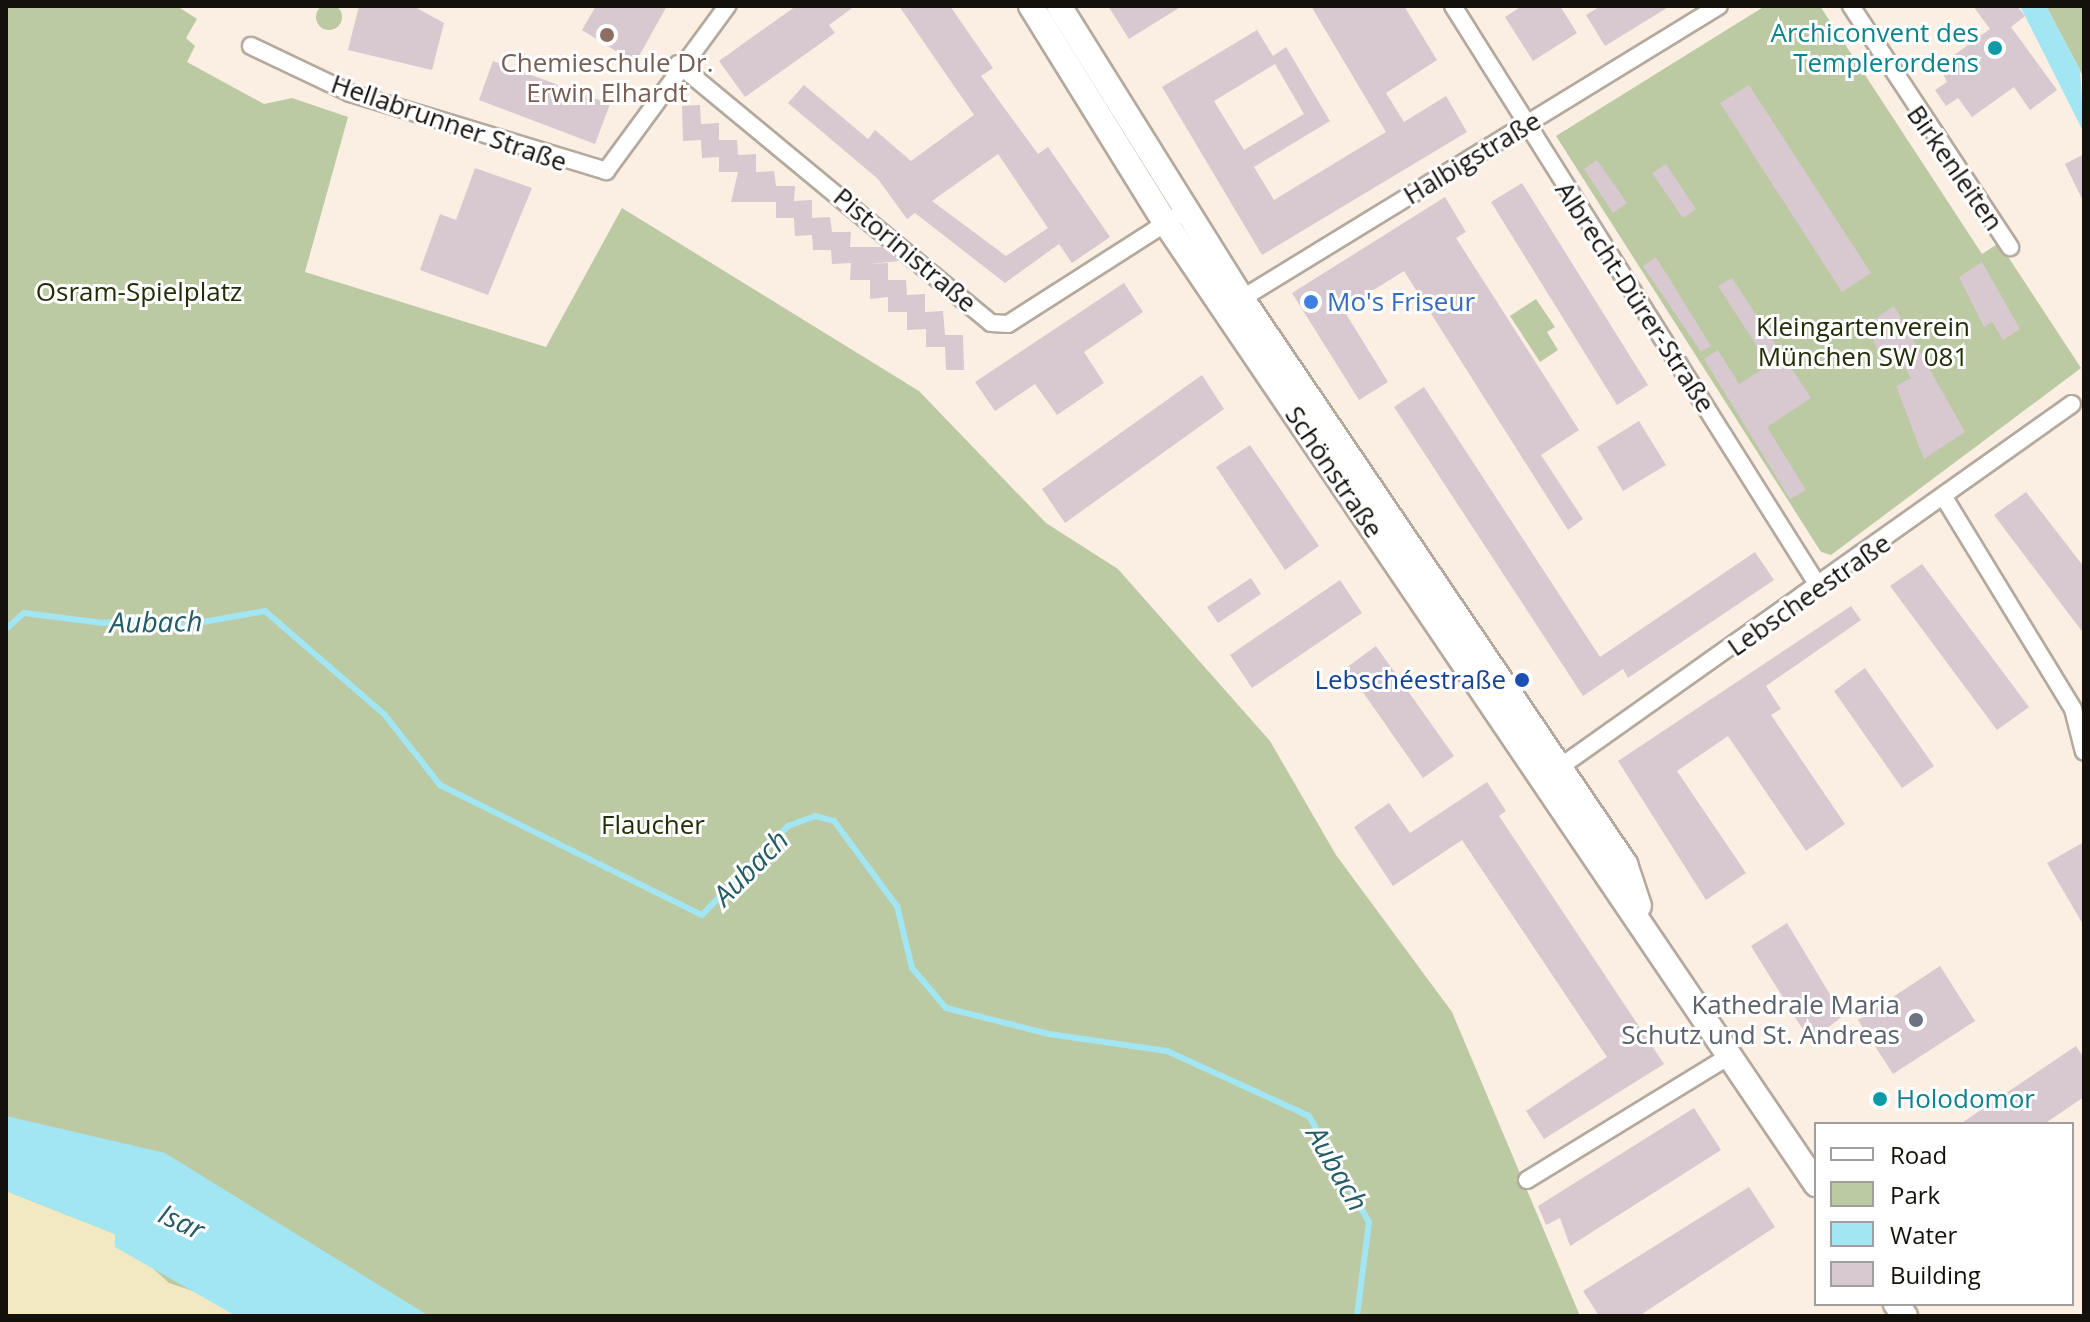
<!DOCTYPE html>
<html>
<head>
<meta charset="utf-8">
<style>
  body { margin:0 }
  #map { position:relative; width:2090px; height:1322px; overflow:hidden; background:#fbefe3; font-family:"Open Sans",sans-serif }
  div>[style] { position:absolute }
  .green>* { inset:0; background:#bbcaa2 }
  .round { border-radius:50% }
  .sand>* { inset:0; background:#f2e8c2 }
  .water>* { inset:0; background:#a2e6f4 }
  .stream>* { height:6px; margin:-3px; padding:0 3px; transform-origin:3px; border-radius:3px; background:#a2e6f4 }
  .building>* { inset:0; background:#d8c8d0 }
  .roads { filter:drop-shadow(2px 0 #b4a99d) drop-shadow(-2px 0 #b4a99d) drop-shadow(0 2px #b4a99d) drop-shadow(0 -2px #b4a99d) }
  .street>* { height:16px; margin:-8px; padding:0 8px; transform-origin:8px; border-radius:8px; background:#fff }
  .secondary>* { height:24px; margin:-12px; padding:0 12px; transform-origin:12px; border-radius:12px; background:#fff }
  .dots>* { width:22px; height:22px; translate:-50% -50%; box-sizing:border-box; border:4px solid #fff; border-radius:50% }
  span { translate:-50% -50%; white-space:nowrap; text-align:center; line-height:1.15; -webkit-text-stroke:6px #fff; paint-order:stroke }
  .culture-label { font-size:26px; color:#0d838f }
  .right { translate:-100% -50%; text-align:right }
  .left { translate:0 -50%; text-align:left }
  .education-label { font-size:26px; color:#785e54 }
  .street-label { font-size:26px; color:#14100c }
  .park-label { font-size:26px; color:#222e08 }
  .shop-label { font-size:26px; color:#366cbe }
  .transit-label { font-size:26px; color:#164399 }
  .worship-label { font-size:26px; color:#5b616d }
  .water-label { font-size:28px; color:#245c66; font-style:italic }
  .frame { position:absolute; inset:0; border:8px solid #14100c; pointer-events:none }
  .legend { position:absolute; left:1814px; top:1122px; width:260px; height:184px; box-sizing:border-box; background:#fff; border:2px solid #a19f9e; margin:0; padding:10px 14px; list-style:none; font-size:24px; color:#14100c }
  .legend li { display:flex; align-items:center; gap:16px; height:40px }
  .legend b { width:40px; border:2px solid #a19f9e }
</style>
</head>
<body>
<div id="map">
  <div class="green">
    <div class="round" style="left:316px;top:4px;width:26px;height:26px"></div>
    <div style="clip-path:polygon(6px 6px,177px 6px,197px 19px,186px 38px,195px 46px,187px 62px,264px 104px,292px 98px,348px 117px,305px 272px,546px 347px,622px 208px,919px 391px,1046px 523px,1118px 569px,1270px 741px,1336px 855px,1452px 1012px,1580px 1316px,6px 1316px)"></div>
    <div style="clip-path:polygon(1765px 6px,1820px 6px,1982px 254px,1999px 243px,2081px 368px,1831px 555px,1821px 552px,1556px 136px)"></div>
    <div style="clip-path:polygon(2046px 6px,2084px 6px,2084px 80px,2080px 70px)"></div>
    <div style="clip-path:polygon(1536px 299px,1555px 327px,1547px 332px,1558px 350px,1540px 362px,1510px 316px)"></div>
  </div>
  <div class="sand">
    <div style="clip-path:polygon(6px 1191px,115px 1234px,169px 1283px,214px 1298px,236px 1316px,6px 1316px)"></div>
  </div>
  <div class="water">
    <div style="clip-path:polygon(2020px 6px,2046px 6px,2080px 70px,2084px 133px)"></div>
    <div style="clip-path:polygon(6px 1116px,165px 1153px,429px 1316px,236px 1316px,115px 1247px,115px 1234px,6px 1191px)"></div>
  </div>
  <div class="stream">
    <div style="left:6px;top:629px;width:24px;rotate:-42deg"></div>
    <div style="left:24px;top:613px;width:80px;rotate:7.2deg"></div>
    <div style="left:103px;top:623px;width:41px;rotate:-7deg"></div>
    <div style="left:144px;top:618px;width:37px;rotate:13deg"></div>
    <div style="left:180px;top:626px;width:86px;rotate:-10deg"></div>
    <div style="left:265px;top:611px;width:157px;rotate:40.9deg"></div>
    <div style="left:384px;top:714px;width:90px;rotate:51.7deg"></div>
    <div style="left:440px;top:785px;width:292px;rotate:26.4deg"></div>
    <div style="left:702px;top:915px;width:124px;rotate:-46deg"></div>
    <div style="left:788px;top:826px;width:29px;rotate:-20deg"></div>
    <div style="left:815px;top:816px;width:20px;rotate:15deg"></div>
    <div style="left:834px;top:821px;width:106px;rotate:53.5deg"></div>
    <div style="left:897px;top:906px;width:64px;rotate:76.4deg"></div>
    <div style="left:912px;top:968px;width:52px;rotate:49.6deg"></div>
    <div style="left:946px;top:1008px;width:106px;rotate:14.2deg"></div>
    <div style="left:1049px;top:1034px;width:119px;rotate:8.2deg"></div>
    <div style="left:1167px;top:1051px;width:156px;rotate:24.6deg"></div>
    <div style="left:1309px;top:1116px;width:122px;rotate:60.5deg"></div>
    <div style="left:1369px;top:1222px;width:95px;rotate:97.3deg"></div>
  </div>
  <div class="building">
    <div style="clip-path:polygon(359px 6px,413px 6px,444px 23px,432px 70px,348px 50px)"></div>
    <div style="clip-path:polygon(596px 6px,667px 6px,635px 63px,582px 30px)"></div>
    <div style="clip-path:polygon(796px 6px,855px 6px,829px 25px,835px 33px,745px 97px,719px 61px)"></div>
    <div style="clip-path:polygon(evenodd,899px 6px,950px 6px,993px 68px,981px 76px,1038px 154px,1048px 147px,1110px 237px,1072px 263px,1059px 244px,1005px 283px,915px 213px,907px 219px,878px 179px,788px 103px,804px 85px,868px 139px,875px 130px,911px 161px,974px 115px,899px 6px,998px 154px,1048px 228px,1006px 256px,932px 201px,998px 154px)"></div>
    <div style="clip-path:polygon(1108px 6px,1182px 6px,1129px 39px)"></div>
    <div style="clip-path:polygon(evenodd,1311px 6px,1404px 6px,1437px 60px,1386px 93px,1404px 122px,1446px 96px,1467px 132px,1262px 255px,1162px 87px,1257px 30px,1273px 56px,1286px 47px,1330px 121px,1254px 167px,1274px 200px,1386px 132px,1311px 6px,1275px 64px,1304px 114px,1244px 150px,1214px 101px,1275px 64px)"></div>
    <div style="clip-path:polygon(1522px 6px,1560px 6px,1577px 33px,1533px 61px,1505px 17px)"></div>
    <div style="clip-path:polygon(1601px 6px,1670px 6px,1605px 46px,1586px 15px)"></div>
    <div style="clip-path:polygon(1973px 6px,2017px 6px,2025px 16px,2011px 27px,2057px 90px,2030px 110px,2014px 87px,1972px 117px,1958px 98px,1946px 106px,1935px 90px,1947px 82px,1939px 66px,1990px 29px)"></div>
    <div style="clip-path:polygon(493px 61px,610px 104px,595px 144px,479px 100px)"></div>
    <div style="clip-path:polygon(1749px 85px,1871px 273px,1842px 292px,1720px 103px)"></div>
    <div style="clip-path:polygon(700px 105px,701px 124px,719px 123px,719px 140px,737px 140px,738px 155px,756px 154px,756px 172px,774px 171px,776px 186px,795px 186px,794px 201px,812px 200px,812px 218px,830px 217px,832px 232px,851px 232px,850px 247px,882px 247px,899px 261px,869px 264px,888px 263px,888px 280px,906px 280px,907px 295px,925px 294px,925px 312px,943px 311px,945px 335px,963px 335px,964px 370px,946px 370px,945px 347px,926px 347px,926px 329px,907px 330px,907px 312px,888px 312px,888px 297px,870px 299px,870px 280px,850px 280px,851px 263px,832px 264px,831px 250px,813px 250px,812px 235px,795px 236px,794px 218px,776px 218px,776px 202px,731px 202px,738px 172px,719px 172px,719px 157px,702px 158px,701px 140px,683px 141px,682px 106px)"></div>
    <div style="clip-path:polygon(2084px 154px,2084px 203px,2065px 164px)"></div>
    <div style="clip-path:polygon(1597px 160px,1627px 203px,1613px 213px,1584px 169px)"></div>
    <div style="clip-path:polygon(1666px 164px,1696px 209px,1683px 218px,1652px 173px)"></div>
    <div style="clip-path:polygon(475px 168px,532px 188px,488px 295px,420px 270px,440px 214px,456px 220px)"></div>
    <div style="clip-path:polygon(1522px 183px,1648px 385px,1617px 405px,1491px 202px)"></div>
    <div style="clip-path:polygon(1445px 197px,1466px 232px,1456px 238px,1579px 430px,1541px 455px,1583px 519px,1568px 530px,1404px 271px,1343px 309px,1388px 382px,1359px 400px,1292px 293px)"></div>
    <div style="clip-path:polygon(1656px 257px,1711px 346px,1701px 352px,1643px 266px)"></div>
    <div style="clip-path:polygon(1982px 262px,2020px 329px,2003px 340px,1992px 322px,1984px 327px,1959px 277px)"></div>
    <div style="clip-path:polygon(1732px 278px,1811px 398px,1767px 427px,1806px 490px,1790px 499px,1704px 359px,1718px 350px,1739px 384px,1769px 365px,1718px 286px)"></div>
    <div style="clip-path:polygon(1124px 283px,1143px 312px,1084px 352px,1104px 383px,1057px 415px,1035px 384px,995px 411px,975px 382px)"></div>
    <div style="clip-path:polygon(1894px 306px,1965px 432px,1924px 459px,1896px 386px,1911px 378px,1898px 356px,1884px 363px,1866px 325px)"></div>
    <div style="clip-path:polygon(1202px 375px,1224px 409px,1065px 523px,1042px 489px)"></div>
    <div style="clip-path:polygon(1424px 387px,1600px 657px,1755px 552px,1774px 580px,1628px 678px,1623px 669px,1583px 696px,1394px 407px)"></div>
    <div style="clip-path:polygon(1639px 421px,1666px 465px,1623px 491px,1597px 447px)"></div>
    <div style="clip-path:polygon(1250px 445px,1319px 546px,1285px 570px,1216px 467px)"></div>
    <div style="clip-path:polygon(2026px 492px,2084px 567px,2084px 634px,1994px 515px)"></div>
    <div style="clip-path:polygon(1922px 564px,2029px 707px,1997px 730px,1890px 586px)"></div>
    <div style="clip-path:polygon(1251px 578px,1261px 594px,1218px 623px,1207px 607px)"></div>
    <div style="clip-path:polygon(1340px 580px,1362px 613px,1252px 688px,1230px 655px)"></div>
    <div style="clip-path:polygon(1851px 606px,1861px 620px,1766px 686px,1781px 709px,1771px 715px,1845px 824px,1806px 851px,1728px 736px,1677px 771px,1746px 873px,1706px 900px,1618px 761px)"></div>
    <div style="clip-path:polygon(1376px 646px,1454px 756px,1423px 778px,1346px 668px)"></div>
    <div style="clip-path:polygon(1865px 668px,1934px 766px,1902px 788px,1834px 691px)"></div>
    <div style="clip-path:polygon(1487px 782px,1506px 811px,1499px 816px,1664px 1064px,1544px 1139px,1526px 1111px,1607px 1057px,1462px 840px,1393px 886px,1354px 827px,1389px 803px,1410px 833px)"></div>
    <div style="clip-path:polygon(2084px 842px,2084px 926px,2047px 863px)"></div>
    <div style="clip-path:polygon(1787px 923px,1843px 1016px,1810px 1041px,1751px 946px)"></div>
    <div style="clip-path:polygon(1940px 966px,1975px 1021px,1893px 1074px,1858px 1020px)"></div>
    <div style="clip-path:polygon(2076px 1046px,2084px 1058px,2084px 1097px,2044px 1124px,1960px 1124px)"></div>
    <div style="clip-path:polygon(1694px 1108px,1721px 1150px,1570px 1246px,1560px 1218px,1546px 1225px,1538px 1206px)"></div>
    <div style="clip-path:polygon(1749px 1187px,1775px 1227px,1639px 1316px,1599px 1316px,1583px 1291px)"></div>
  </div>
  <div class="roads">
    <div class="street">
      <div style="left:1453px;top:6px;width:687px;rotate:57.79deg"></div>
      <div style="left:1851px;top:6px;width:289px;rotate:56.6deg"></div>
      <div style="left:251px;top:46px;width:110px;rotate:25.4deg"></div>
      <div style="left:350px;top:93px;width:268px;rotate:16.9deg"></div>
      <div style="left:606px;top:171px;width:205px;rotate:-53.7deg"></div>
      <div style="left:678px;top:64px;width:406px;rotate:39.6deg"></div>
      <div style="left:991px;top:323px;width:17px;rotate:3deg"></div>
      <div style="left:1008px;top:324px;width:211px;rotate:-32.6deg"></div>
      <div style="left:1233px;top:304px;width:570px;rotate:-31.52deg"></div>
      <div style="left:1945px;top:499px;width:246px;rotate:58.6deg"></div>
      <div style="left:2073px;top:709px;width:44px;rotate:75.7deg"></div>
      <div style="left:1553px;top:772px;width:636px;rotate:-35.34deg"></div>
      <div style="left:1527px;top:1180px;width:237px;rotate:-31.5deg"></div>
    </div>
    <div class="secondary">
      <div style="left:1031px;top:6px;width:254px;rotate:58.2deg"></div>
      <div style="left:1165px;top:222px;width:1162px;rotate:55.91deg"></div>
      <div style="left:1059px;top:6px;width:345px;rotate:58deg"></div>
      <div style="left:1242px;top:299px;width:683px;rotate:55.87deg"></div>
      <div style="left:1625px;top:864px;width:44px;rotate:71.6deg"></div>
      <div style="left:1896px;top:1304px;width:15px;rotate:53deg"></div>
    </div>
  </div>
  <div class="dots">
    <div style="left:607px;top:35px;background:#8d6e63"></div>
    <div style="left:1995px;top:48px;background:#0f9aa8"></div>
    <div style="left:1311px;top:302px;background:#3f7fe0"></div>
    <div style="left:1522px;top:680px;background:#1a4fb4"></div>
    <div style="left:1916px;top:1020px;background:#6b7280"></div>
    <div style="left:1880px;top:1099px;background:#0f9aa8"></div>
  </div>
  <div class="culture-label">
    <span class="right" style="left:1979px;top:48px">Archiconvent des<br>Templerordens</span>
    <span class="left" style="left:1896px;top:1099px">Holodomor</span>
  </div>
  <div class="education-label">
    <span style="left:607px;top:78px">Chemieschule Dr.<br>Erwin Elhardt</span>
  </div>
  <div class="street-label">
    <span style="left:449px;top:123px;rotate:19deg">Hellabrunner Straße</span>
    <span style="left:1472px;top:158px;rotate:-31deg">Halbigstraße</span>
    <span style="left:1955px;top:168px;rotate:55deg">Birkenleiten</span>
    <span style="left:905px;top:250px;rotate:40deg">Pistorinistraße</span>
    <span style="left:1635px;top:297px;rotate:57deg">Albrecht-Dürer-Straße</span>
    <span style="left:1334px;top:472px;rotate:56deg">Schönstraße</span>
    <span style="left:1809px;top:595px;rotate:-35deg">Lebscheestraße</span>
  </div>
  <div class="park-label">
    <span style="left:139px;top:292px">Osram-Spielplatz</span>
    <span style="left:1863px;top:342px">Kleingartenverein<br>München SW 081</span>
    <span style="left:653px;top:825px">Flaucher</span>
  </div>
  <div class="shop-label">
    <span class="left" style="left:1327px;top:302px">Mo's Friseur</span>
  </div>
  <div class="transit-label">
    <span class="right" style="left:1506px;top:680px">Lebschéestraße</span>
  </div>
  <div class="worship-label">
    <span class="right" style="left:1900px;top:1020px">Kathedrale Maria<br>Schutz und St. Andreas</span>
  </div>
  <div class="water-label">
    <span style="left:156px;top:621px;rotate:-1deg">Aubach</span>
    <span style="left:750px;top:867px;rotate:-45deg">Aubach</span>
    <span style="left:1338px;top:1168px;rotate:60deg">Aubach</span>
    <span style="left:182px;top:1221px;rotate:25deg">Isar</span>
  </div>
  <div class="frame"></div>
  <ul class="legend">
  <li><b style="height:10px;background:#fff"></b>Road</li>
  <li><b style="height:22px;background:#bbcaa2"></b>Park</li>
  <li><b style="height:22px;background:#a2e6f4"></b>Water</li>
  <li><b style="height:22px;background:#d8c8d0"></b>Building</li>
  </ul>
</div>
</body>
</html>
